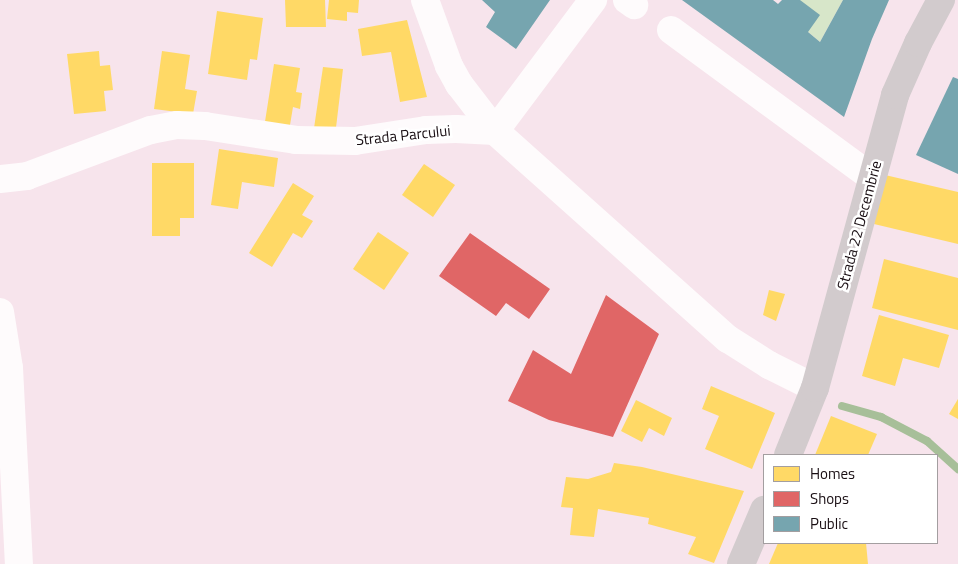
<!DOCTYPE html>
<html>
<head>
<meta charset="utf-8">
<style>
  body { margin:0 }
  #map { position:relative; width:958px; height:564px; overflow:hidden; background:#f7e4ec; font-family:"Titillium Web",sans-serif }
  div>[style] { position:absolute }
  .green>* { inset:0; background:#d7e6c9 }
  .homes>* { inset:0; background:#ffd966 }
  .shops>* { inset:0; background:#e06666 }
  .public>* { inset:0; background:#76a5af }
  .stream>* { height:8px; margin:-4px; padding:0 4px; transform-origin:4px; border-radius:4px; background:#a7bf99 }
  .minor>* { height:28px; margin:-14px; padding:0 14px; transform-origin:14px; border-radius:14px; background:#fefbfc }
  .major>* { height:28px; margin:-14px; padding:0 14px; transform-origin:14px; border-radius:14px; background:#d2cbcd }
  span { translate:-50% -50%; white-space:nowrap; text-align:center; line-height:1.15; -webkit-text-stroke:5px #fff; paint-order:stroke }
  .street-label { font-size:15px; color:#180d12 }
  .legend { position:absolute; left:763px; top:454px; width:175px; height:90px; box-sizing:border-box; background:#fff; border:1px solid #a39ea0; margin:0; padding:6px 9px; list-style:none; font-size:15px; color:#180d12 }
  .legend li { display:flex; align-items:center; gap:10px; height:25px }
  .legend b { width:25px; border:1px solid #a39ea0 }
</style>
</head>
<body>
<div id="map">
  <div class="green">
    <div style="clip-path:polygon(800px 0,843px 0,820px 42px,808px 32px)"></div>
  </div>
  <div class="homes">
    <div style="clip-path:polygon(285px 0,325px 0,326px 27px,286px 27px)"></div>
    <div style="clip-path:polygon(329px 0,359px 0,358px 13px,347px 12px,347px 21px,327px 19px)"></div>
    <div style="clip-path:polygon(217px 11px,263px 18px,257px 60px,250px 59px,247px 80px,208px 74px)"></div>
    <div style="clip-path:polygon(407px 20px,427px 97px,400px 102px,391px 52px,362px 56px,358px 29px)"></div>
    <div style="clip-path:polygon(99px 51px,100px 66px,110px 65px,113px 90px,104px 91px,106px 111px,74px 114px,67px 54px)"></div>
    <div style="clip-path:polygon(162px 51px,190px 55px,185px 89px,197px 91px,193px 114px,154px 109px)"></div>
    <div style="clip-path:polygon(274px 64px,300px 68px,296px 92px,302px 93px,300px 109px,293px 107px,289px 131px,264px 128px)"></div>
    <div style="clip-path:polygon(323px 67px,343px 69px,335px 136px,313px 135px)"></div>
    <div style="clip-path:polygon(219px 149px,278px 158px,274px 187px,242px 182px,238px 209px,211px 205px)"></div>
    <div style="clip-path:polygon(152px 163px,194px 163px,194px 218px,180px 218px,180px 236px,152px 236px)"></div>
    <div style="clip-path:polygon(424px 164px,455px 185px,433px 217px,402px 195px)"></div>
    <div style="clip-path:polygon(885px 175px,958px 192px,958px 244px,874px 224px)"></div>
    <div style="clip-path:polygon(293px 183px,314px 196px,302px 215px,313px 221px,302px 238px,293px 233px,272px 267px,249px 253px)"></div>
    <div style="clip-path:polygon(378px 232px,409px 253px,384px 290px,353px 269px)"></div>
    <div style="clip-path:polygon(884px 259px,958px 278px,958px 330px,872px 308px)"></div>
    <div style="clip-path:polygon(769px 290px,785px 294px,776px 321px,763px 315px)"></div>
    <div style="clip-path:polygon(879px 315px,949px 335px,939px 368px,903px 358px,895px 386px,862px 376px)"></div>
    <div style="clip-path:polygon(711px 386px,775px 413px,752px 469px,705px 449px,719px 416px,702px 409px)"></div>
    <div style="clip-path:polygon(958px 399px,958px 419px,949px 414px)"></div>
    <div style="clip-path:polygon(636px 400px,672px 418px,664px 436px,649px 428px,642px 442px,621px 431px)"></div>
    <div style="clip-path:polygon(831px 416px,877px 434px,868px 455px,815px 455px)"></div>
    <div style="clip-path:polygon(614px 463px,642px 467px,744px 491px,714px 563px,688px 554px,696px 537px,648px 524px,649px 518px,598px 509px,594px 537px,570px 535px,573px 508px,561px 507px,566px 477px,588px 479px,611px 472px)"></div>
    <div style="clip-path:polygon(778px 543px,866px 543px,868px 564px,769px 564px)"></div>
  </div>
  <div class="shops">
    <div style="clip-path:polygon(470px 233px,550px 289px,529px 319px,506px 303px,496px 316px,439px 276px)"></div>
    <div style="clip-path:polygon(606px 295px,659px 334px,613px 437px,549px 420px,508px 401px,533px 350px,571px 374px)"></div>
  </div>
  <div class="public">
    <div style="clip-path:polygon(482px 0,550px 0,516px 49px,486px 27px,495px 12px)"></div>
    <div style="clip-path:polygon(682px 0,773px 0,778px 4px,782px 0,800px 0,820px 15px,808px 32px,820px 42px,843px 0,889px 0,872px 39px,844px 117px)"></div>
    <div style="clip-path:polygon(953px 77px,958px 79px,958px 174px,916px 155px)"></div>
  </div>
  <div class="stream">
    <div style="left:842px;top:406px;width:41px;rotate:15.8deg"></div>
    <div style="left:881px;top:417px;width:52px;rotate:27.6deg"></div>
    <div style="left:927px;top:441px;width:42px;rotate:42.1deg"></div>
  </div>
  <div class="minor">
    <div style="left:425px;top:0;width:70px;rotate:70deg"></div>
    <div style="left:449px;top:66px;width:21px;rotate:61deg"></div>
    <div style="left:459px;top:84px;width:59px;rotate:52.5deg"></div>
    <div style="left:495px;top:131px;width:164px;rotate:-53.2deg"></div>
    <div style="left:627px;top:0;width:9px;rotate:36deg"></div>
    <div style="left:671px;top:30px;width:248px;rotate:36.3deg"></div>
    <div style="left:0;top:179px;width:27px;rotate:-6deg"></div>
    <div style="left:27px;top:176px;width:132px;rotate:-20.4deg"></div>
    <div style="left:151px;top:130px;width:26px;rotate:-11deg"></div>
    <div style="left:177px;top:125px;width:28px;rotate:2deg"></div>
    <div style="left:205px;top:126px;width:92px;rotate:8.7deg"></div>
    <div style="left:296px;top:140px;width:59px;rotate:1deg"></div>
    <div style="left:355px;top:141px;width:72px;rotate:-8.8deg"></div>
    <div style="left:426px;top:130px;width:30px;rotate:-2deg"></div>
    <div style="left:456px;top:129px;width:39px;rotate:3deg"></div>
    <div style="left:495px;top:131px;width:312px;rotate:41.8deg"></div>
    <div style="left:728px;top:339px;width:49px;rotate:32.4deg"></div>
    <div style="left:769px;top:365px;width:51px;rotate:26.6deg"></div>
    <div style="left:0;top:312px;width:57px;rotate:80.9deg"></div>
    <div style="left:9px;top:368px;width:196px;rotate:87.1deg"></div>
  </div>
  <div class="major">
    <div style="left:788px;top:455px;width:72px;rotate:-68.1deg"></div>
    <div style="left:815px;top:388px;width:304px;rotate:-74.7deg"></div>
    <div style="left:895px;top:95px;width:57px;rotate:-66.1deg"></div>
    <div style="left:918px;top:43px;width:49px;rotate:-61.9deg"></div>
    <div style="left:741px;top:564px;width:59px;rotate:-66.9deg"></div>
  </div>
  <div class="street-label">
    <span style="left:403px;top:135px;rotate:-6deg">Strada Parcului</span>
    <span style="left:859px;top:225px;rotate:-75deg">Strada 22 Decembrie</span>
  </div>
  <ul class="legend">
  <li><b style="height:14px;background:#ffd966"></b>Homes</li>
  <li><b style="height:14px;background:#e06666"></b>Shops</li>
  <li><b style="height:14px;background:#76a5af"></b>Public</li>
  </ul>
</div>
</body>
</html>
